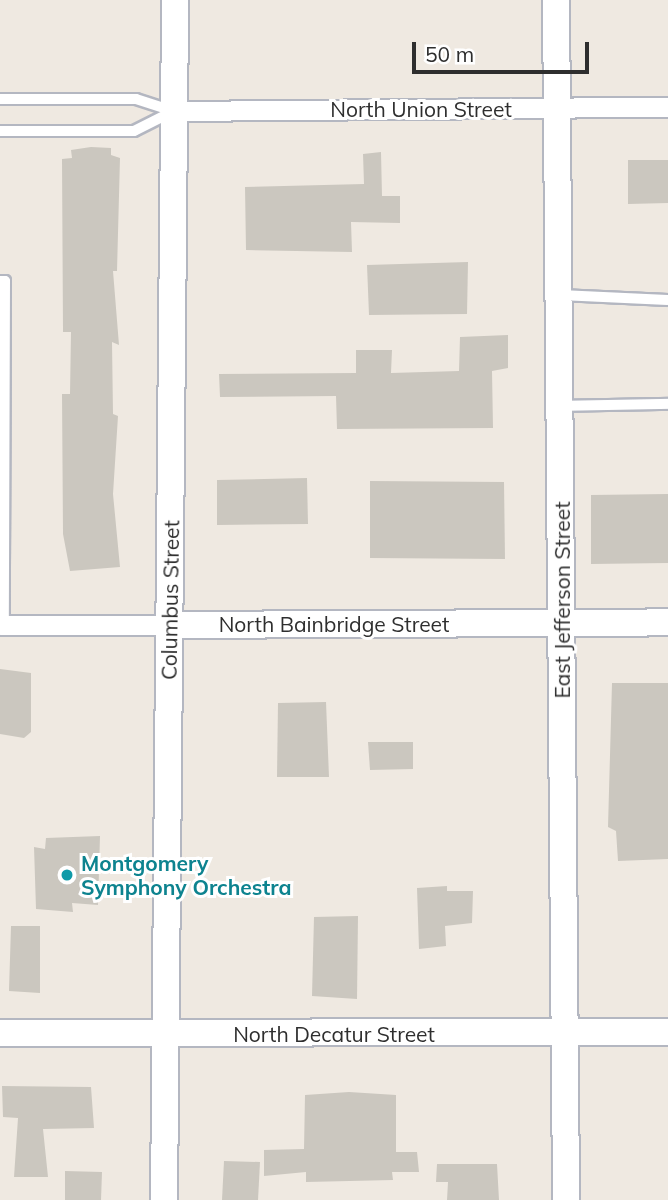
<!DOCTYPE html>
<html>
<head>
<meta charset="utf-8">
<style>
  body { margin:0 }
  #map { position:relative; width:668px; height:1200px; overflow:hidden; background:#efe9e1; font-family:Mulish,sans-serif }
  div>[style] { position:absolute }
  .building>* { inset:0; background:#cbc7bf }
  .roads { filter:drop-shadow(2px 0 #b4b7c1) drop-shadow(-2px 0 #b4b7c1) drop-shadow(0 2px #b4b7c1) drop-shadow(0 -2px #b4b7c1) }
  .lane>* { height:10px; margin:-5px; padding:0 5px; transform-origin:5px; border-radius:5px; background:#fff }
  .street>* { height:19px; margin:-9.5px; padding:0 9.5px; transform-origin:9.5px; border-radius:9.5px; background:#fff }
  .secondary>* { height:26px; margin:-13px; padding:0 13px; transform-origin:13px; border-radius:13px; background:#fff }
  .dots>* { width:19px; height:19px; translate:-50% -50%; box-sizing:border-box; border:4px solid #fff; border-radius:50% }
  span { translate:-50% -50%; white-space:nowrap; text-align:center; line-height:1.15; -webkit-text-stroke:6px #fff; paint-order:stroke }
  .street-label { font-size:21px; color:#2e2e2e }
  .culture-label { font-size:21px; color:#0d838f; font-weight:700 }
  .left { translate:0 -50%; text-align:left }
  .scale { position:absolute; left:412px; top:42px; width:177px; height:32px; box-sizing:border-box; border:4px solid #2e2e2e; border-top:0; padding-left:9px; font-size:21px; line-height:24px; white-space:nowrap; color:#2e2e2e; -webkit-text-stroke:5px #fff; paint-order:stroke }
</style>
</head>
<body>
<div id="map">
  <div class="building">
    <div style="clip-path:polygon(91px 147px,111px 148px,111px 155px,120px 158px,117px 271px,113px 271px,119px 345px,112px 342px,113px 414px,118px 416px,113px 494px,120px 567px,70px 571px,63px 534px,62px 394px,70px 394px,71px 332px,63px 332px,62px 159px,72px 158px,71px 150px)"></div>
    <div style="clip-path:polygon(381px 152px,382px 196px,400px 196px,400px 223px,351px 222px,352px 252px,246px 250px,245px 187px,364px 184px,363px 154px)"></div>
    <div style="clip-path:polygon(628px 160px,668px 160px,668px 203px,628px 204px)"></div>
    <div style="clip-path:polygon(468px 262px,467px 314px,369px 315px,367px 265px)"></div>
    <div style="clip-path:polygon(508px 335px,508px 368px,492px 371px,493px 428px,337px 429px,336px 396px,220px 397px,219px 374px,356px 373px,356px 350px,392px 350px,391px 373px,459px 371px,460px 337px)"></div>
    <div style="clip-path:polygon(307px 478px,308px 524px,217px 525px,217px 480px)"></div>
    <div style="clip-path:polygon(370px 481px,504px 482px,505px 559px,370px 558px)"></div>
    <div style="clip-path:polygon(668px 494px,668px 563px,591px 564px,591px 495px)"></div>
    <div style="clip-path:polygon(0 669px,31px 673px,31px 732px,24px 738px,0 734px)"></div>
    <div style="clip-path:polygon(612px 683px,668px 683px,668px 859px,618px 861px,616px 831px,608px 827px)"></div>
    <div style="clip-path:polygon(326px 702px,329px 777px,277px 777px,278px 703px)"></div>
    <div style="clip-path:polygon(368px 742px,413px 742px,413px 769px,370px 770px)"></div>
    <div style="clip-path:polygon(100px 836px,98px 905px,72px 903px,73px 912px,36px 909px,34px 847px,45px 849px,46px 838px)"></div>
    <div style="clip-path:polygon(447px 886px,447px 891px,473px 891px,472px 923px,445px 926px,446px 946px,419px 949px,417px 888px)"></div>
    <div style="clip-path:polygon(358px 916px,357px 999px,312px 996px,314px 917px)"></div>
    <div style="clip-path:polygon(11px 926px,40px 926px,40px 993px,9px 991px)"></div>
    <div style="clip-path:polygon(2px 1086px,91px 1087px,94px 1128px,43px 1129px,48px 1177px,14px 1177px,18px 1118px,3px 1117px)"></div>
    <div style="clip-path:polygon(349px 1092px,396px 1095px,396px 1152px,417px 1152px,419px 1172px,392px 1172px,393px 1180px,306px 1182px,306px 1172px,264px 1176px,264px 1150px,304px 1149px,305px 1095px)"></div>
    <div style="clip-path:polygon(224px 1161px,260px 1162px,258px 1200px,222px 1200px)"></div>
    <div style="clip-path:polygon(437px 1164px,497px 1164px,499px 1200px,447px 1200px,448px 1182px,436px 1182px)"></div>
    <div style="clip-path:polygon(65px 1171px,102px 1172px,101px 1200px,65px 1200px)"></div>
  </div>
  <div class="roads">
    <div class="lane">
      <div style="left:0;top:99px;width:136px"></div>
      <div style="left:136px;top:99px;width:39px;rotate:18deg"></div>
      <div style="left:0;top:131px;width:134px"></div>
      <div style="left:134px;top:131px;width:40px;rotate:-26.6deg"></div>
      <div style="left:0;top:281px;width:5px"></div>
      <div style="left:5px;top:281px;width:344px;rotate:90.2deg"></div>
      <div style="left:560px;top:295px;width:108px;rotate:2.7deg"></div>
      <div style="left:560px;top:406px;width:108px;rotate:-1.1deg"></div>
    </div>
    <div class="street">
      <div style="left:174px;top:111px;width:494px;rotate:-0.5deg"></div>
      <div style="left:0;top:625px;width:170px"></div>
    </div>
    <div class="secondary">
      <div style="left:556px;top:0;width:1200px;rotate:89.52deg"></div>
      <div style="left:170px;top:625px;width:498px;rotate:-0.3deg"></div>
      <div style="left:0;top:1033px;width:668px;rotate:-0.09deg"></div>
      <div style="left:164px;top:1200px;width:1200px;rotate:-89.47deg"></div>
    </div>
  </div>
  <div class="dots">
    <div style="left:67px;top:875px;background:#0f9aa8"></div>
  </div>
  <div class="street-label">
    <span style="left:421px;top:109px">North Union Street</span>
    <span style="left:170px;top:600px;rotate:-89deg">Columbus Street</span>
    <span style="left:562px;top:600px;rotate:-90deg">East Jefferson Street</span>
    <span style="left:334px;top:624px">North Bainbridge Street</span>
    <span style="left:334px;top:1034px">North Decatur Street</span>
  </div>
  <div class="culture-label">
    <span class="left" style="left:81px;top:875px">Montgomery<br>Symphony Orchestra</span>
  </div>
  <div class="scale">50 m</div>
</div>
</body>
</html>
